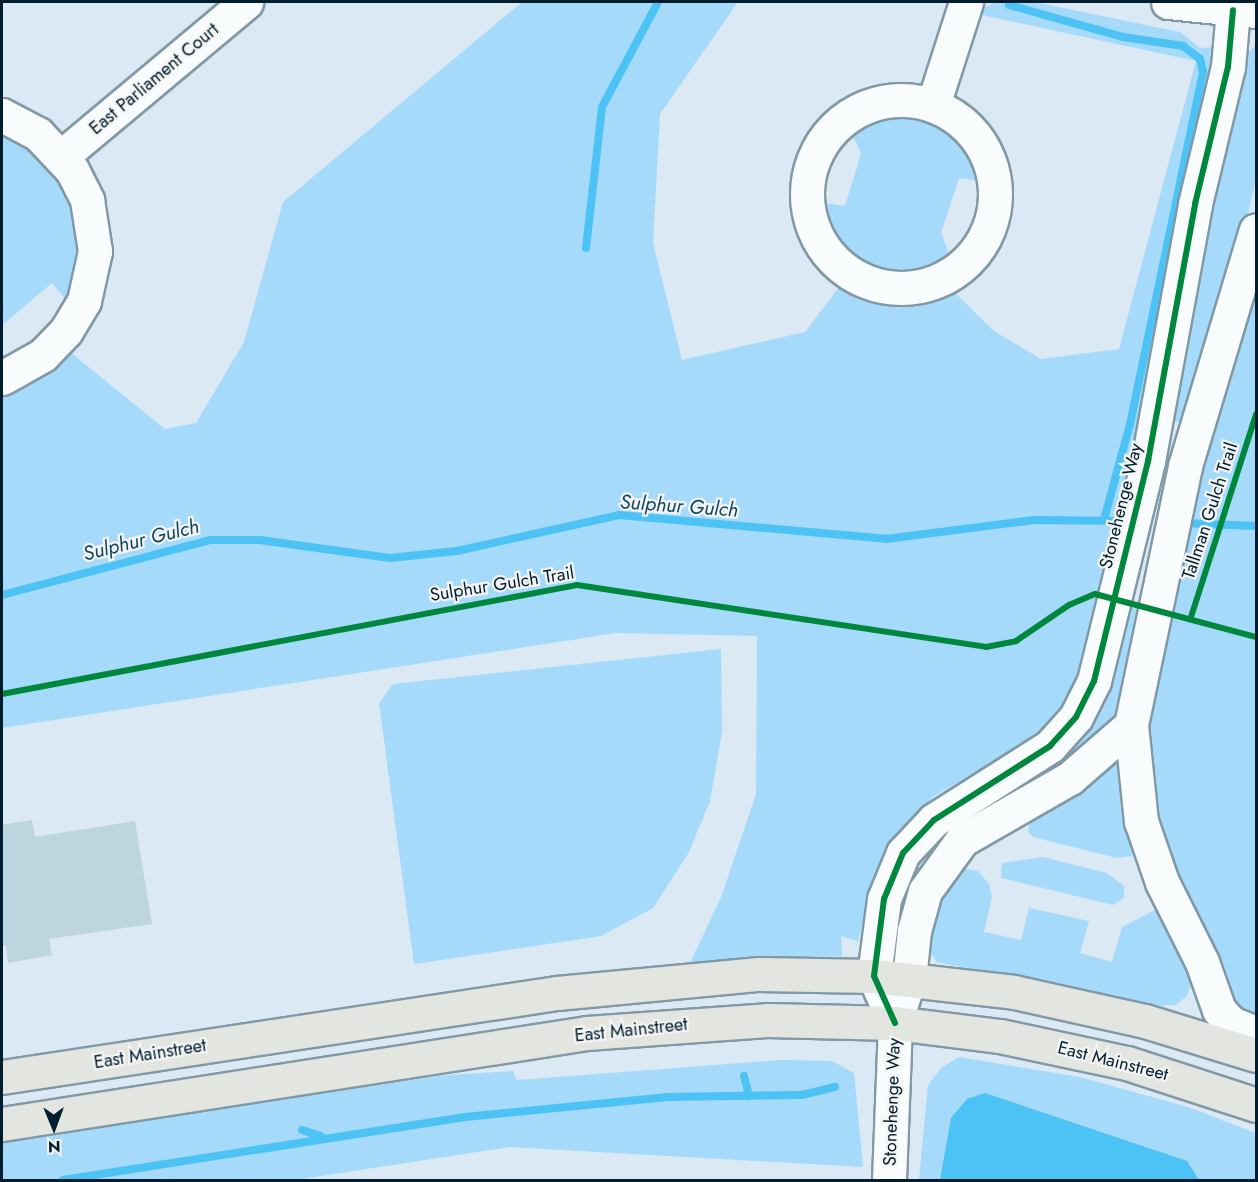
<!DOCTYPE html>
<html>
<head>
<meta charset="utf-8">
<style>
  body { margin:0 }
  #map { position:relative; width:1258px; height:1182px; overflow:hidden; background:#dae9f4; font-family:Jost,sans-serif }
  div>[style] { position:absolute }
  .green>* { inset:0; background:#a5dafa }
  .water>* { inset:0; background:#4cc2f5 }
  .stream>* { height:8px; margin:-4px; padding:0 4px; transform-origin:4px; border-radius:4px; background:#4cc2f5 }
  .building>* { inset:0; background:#bcd5df }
  .roads { filter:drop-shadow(2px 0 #8199a5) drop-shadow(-2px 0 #8199a5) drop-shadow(0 2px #8199a5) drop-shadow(0 -2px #8199a5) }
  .minor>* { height:33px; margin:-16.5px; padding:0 16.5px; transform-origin:16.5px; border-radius:16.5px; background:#f9fcfd }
  .minor>.ring { margin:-16.5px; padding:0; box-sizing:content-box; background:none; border:33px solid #f9fcfd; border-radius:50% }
  .major>* { height:33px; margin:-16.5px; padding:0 16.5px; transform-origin:16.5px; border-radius:16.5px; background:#e2e5e0 }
  .cycleway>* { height:6px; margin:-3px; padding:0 3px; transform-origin:3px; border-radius:3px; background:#00873e }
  span { translate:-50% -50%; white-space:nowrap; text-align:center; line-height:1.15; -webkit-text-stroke:4.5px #f4f4f4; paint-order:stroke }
  .street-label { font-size:18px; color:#001d2d }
  .water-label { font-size:20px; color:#0c4560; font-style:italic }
  .frame { position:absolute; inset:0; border:3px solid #001d2d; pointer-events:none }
  .north { position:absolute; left:24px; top:1098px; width:60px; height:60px; -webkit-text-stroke:4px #f4f4f4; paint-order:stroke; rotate:179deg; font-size:16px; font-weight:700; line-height:24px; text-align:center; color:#001d2d }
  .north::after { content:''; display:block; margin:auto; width:21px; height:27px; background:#001d2d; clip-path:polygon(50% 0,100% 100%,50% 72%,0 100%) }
</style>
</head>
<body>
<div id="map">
  <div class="green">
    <div style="clip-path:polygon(522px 2px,738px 2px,660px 114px,653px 243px,682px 360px,805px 332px,840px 286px,867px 298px,897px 303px,935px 299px,953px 291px,994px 331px,1041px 359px,1119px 349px,1196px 61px,982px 15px,984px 8px,996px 2px,1034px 2px,1180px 32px,1200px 48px,1214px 47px,1215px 59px,1139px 457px,1079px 690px,1045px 732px,934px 796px,903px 828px,877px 870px,858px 941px,841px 936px,842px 956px,690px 963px,722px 895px,756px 794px,757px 636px,616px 633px,2px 728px,2px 397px,28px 386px,71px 353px,165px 429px,196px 423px,244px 342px,283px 202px)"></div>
    <div style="clip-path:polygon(1256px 45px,1256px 178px,1244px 232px,1182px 421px,1174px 422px,1200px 251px,1245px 56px)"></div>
    <div style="clip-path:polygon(892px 110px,909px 110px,947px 122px,973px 149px,984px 174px,982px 181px,959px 178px,941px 233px,952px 260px,937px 271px,914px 277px,896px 278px,862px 269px,835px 246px,824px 219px,824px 203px,845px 206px,861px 154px,850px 128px,871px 114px)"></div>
    <div style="clip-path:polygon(2px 125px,58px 167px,87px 245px,68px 302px,52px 283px,2px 325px)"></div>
    <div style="clip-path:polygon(1256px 277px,1256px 1023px,1237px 1010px,1162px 856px,1145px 735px,1157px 656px,1216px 405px)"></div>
    <div style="clip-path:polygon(1127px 607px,1140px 609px,1120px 714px,1087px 752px,1018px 790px,1051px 764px)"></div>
    <div style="clip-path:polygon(721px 649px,722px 732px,710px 801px,689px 852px,653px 908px,601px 936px,414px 964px,379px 703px,393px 684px)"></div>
    <div style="clip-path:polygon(1117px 759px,1122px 762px,1136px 848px,1131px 856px,1117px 858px,1033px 837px,1028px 831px,1031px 814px)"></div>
    <div style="clip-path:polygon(1043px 857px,1107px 873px,1124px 886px,1124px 898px,1113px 905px,1001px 878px,1002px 863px)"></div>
    <div style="clip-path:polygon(960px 868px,978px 871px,989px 884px,992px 897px,984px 932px,1021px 940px,1029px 908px,1089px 921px,1080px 953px,1112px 962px,1122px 927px,1157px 909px,1193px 977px,1187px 996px,1175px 1005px,1152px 1006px,937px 962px,926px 947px,925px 922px)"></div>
    <div style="clip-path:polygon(959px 1057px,1080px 1077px,1188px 1107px,1256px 1133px,1256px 1180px,919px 1180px,928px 1085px,941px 1068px)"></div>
    <div style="clip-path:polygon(781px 1060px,832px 1061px,854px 1073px,863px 1167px,510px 1147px,295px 1180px,2px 1180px,2px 1141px,447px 1075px,513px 1071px,517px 1080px)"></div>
  </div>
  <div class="water">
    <div style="clip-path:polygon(985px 1093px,1187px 1161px,1199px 1180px,940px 1180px,951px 1118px,967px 1099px)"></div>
  </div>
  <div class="stream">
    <div style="left:1009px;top:5px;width:118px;rotate:15.7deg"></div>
    <div style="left:1123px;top:37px;width:61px;rotate:8.5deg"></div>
    <div style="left:1183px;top:46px;width:21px;rotate:37deg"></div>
    <div style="left:1200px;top:59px;width:13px;rotate:77deg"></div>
    <div style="left:1203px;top:72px;width:359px;rotate:101.7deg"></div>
    <div style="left:1130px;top:424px;width:99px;rotate:105.2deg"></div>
    <div style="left:586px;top:248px;width:142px;rotate:-83.5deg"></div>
    <div style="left:602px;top:107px;width:119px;rotate:-61.9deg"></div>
    <div style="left:1181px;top:523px;width:75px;rotate:2.3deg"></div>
    <div style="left:2px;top:595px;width:215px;rotate:-14.8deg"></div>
    <div style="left:210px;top:540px;width:50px"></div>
    <div style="left:260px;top:540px;width:131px;rotate:7.9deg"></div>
    <div style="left:390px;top:558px;width:67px;rotate:-6deg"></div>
    <div style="left:457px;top:551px;width:166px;rotate:-12.5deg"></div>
    <div style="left:619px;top:515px;width:268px;rotate:5.1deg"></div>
    <div style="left:886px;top:539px;width:149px;rotate:-7.3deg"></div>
    <div style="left:1034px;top:520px;width:93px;rotate:0.6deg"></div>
    <div style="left:744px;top:1076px;width:21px;rotate:76deg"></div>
    <div style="left:302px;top:1130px;width:19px;rotate:18deg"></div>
    <div style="left:63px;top:1180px;width:407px;rotate:-8.9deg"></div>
    <div style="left:465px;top:1117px;width:204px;rotate:-5.6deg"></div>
    <div style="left:668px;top:1097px;width:134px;rotate:-0.9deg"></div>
    <div style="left:802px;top:1095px;width:34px;rotate:-14deg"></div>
  </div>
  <div class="building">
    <div style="clip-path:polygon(32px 820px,35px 837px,135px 821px,152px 924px,49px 939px,52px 955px,8px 963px,6px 945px,2px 946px,2px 825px)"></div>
  </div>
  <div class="roads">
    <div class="minor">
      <div style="left:1168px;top:2px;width:88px;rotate:5.8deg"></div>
      <div class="ring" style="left:807px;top:100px;width:155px;height:155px"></div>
      <div style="left:933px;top:105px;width:108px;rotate:-72.2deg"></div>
      <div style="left:2px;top:115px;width:41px;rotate:27.8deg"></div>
      <div style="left:38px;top:134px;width:50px;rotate:46.6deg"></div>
      <div style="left:72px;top:170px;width:34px;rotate:63deg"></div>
      <div style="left:87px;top:200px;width:52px;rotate:81.1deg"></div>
      <div style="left:95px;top:251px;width:51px;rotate:102.4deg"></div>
      <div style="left:84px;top:301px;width:35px;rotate:121deg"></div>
      <div style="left:66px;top:331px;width:33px;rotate:134deg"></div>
      <div style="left:43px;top:355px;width:47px;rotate:150.7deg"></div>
      <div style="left:62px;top:156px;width:240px;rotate:-39.9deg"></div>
      <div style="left:1131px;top:725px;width:97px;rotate:84.1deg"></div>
      <div style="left:1141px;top:821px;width:65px;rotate:71deg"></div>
      <div style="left:1162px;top:882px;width:89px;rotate:63.4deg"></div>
      <div style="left:1202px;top:962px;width:51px;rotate:70.5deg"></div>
      <div style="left:1219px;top:1010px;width:18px;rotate:47deg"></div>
      <div style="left:1231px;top:1023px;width:27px;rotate:22deg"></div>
      <div style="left:895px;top:1023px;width:51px;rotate:-114.1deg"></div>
      <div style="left:874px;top:976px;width:78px;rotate:-82.6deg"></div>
      <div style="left:884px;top:899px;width:50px;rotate:-67.6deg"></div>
      <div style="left:903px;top:853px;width:45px;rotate:-46.8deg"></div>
      <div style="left:934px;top:820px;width:138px;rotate:-32.5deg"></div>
      <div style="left:1050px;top:746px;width:39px;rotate:-48deg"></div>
      <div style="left:1076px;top:717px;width:40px;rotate:-63.4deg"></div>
      <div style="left:1094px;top:681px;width:227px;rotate:-76.2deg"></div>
      <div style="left:1148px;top:461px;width:261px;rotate:-79.6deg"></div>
      <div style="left:1195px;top:204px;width:141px;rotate:-76.5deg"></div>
      <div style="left:1228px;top:67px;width:57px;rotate:-85deg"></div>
      <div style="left:889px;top:1180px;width:157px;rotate:-87.8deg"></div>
      <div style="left:895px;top:1023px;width:46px;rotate:-72.3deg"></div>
      <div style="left:909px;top:979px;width:48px;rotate:-84.1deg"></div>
      <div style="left:914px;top:931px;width:41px;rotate:-74.6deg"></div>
      <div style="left:925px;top:891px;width:63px;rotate:-54deg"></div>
      <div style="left:962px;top:840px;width:125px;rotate:-29.9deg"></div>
      <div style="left:1070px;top:778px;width:81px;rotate:-41deg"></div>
      <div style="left:1131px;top:725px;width:265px;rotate:-78.2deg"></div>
      <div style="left:1185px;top:466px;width:246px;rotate:-73.3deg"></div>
    </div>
    <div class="major">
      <div style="left:2px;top:1077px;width:561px;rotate:-8.61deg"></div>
      <div style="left:557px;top:993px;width:203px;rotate:-5.4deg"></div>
      <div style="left:759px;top:974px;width:115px;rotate:1deg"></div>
      <div style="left:874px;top:976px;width:141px;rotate:6.5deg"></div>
      <div style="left:1014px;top:992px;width:134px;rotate:12.5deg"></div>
      <div style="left:1145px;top:1021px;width:116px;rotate:17deg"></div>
      <div style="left:2px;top:1124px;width:592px;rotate:-8.84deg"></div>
      <div style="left:587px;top:1033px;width:180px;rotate:-4.1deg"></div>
      <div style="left:767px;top:1020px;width:128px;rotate:1.3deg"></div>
      <div style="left:895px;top:1023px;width:106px;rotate:7.1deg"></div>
      <div style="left:1000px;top:1036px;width:130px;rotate:12deg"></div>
      <div style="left:1127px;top:1063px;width:136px;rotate:18deg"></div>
    </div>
  </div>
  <div class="cycleway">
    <div style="left:1191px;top:617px;width:213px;rotate:-72.2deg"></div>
    <div style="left:2px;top:694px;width:585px;rotate:-10.73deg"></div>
    <div style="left:577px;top:585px;width:414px;rotate:8.6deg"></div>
    <div style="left:986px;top:647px;width:31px;rotate:-11deg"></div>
    <div style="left:1016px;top:641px;width:64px;rotate:-34.2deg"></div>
    <div style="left:1069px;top:605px;width:28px;rotate:-23deg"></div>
    <div style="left:1095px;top:594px;width:167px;rotate:15deg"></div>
    <div style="left:895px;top:1023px;width:51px;rotate:-114.1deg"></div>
    <div style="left:874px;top:976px;width:78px;rotate:-82.6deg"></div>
    <div style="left:884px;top:899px;width:50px;rotate:-67.6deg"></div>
    <div style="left:903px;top:853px;width:45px;rotate:-46.8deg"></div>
    <div style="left:934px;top:820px;width:138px;rotate:-32.5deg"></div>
    <div style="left:1050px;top:746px;width:39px;rotate:-48deg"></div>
    <div style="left:1076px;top:717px;width:40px;rotate:-63.4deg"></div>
    <div style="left:1094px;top:681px;width:227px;rotate:-76.2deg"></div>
    <div style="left:1148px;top:461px;width:261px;rotate:-79.6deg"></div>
    <div style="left:1195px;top:204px;width:141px;rotate:-76.5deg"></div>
    <div style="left:1228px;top:67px;width:57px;rotate:-85deg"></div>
  </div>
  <div class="street-label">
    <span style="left:154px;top:79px;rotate:-40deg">East Parliament Court</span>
    <span style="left:1121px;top:506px;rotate:-76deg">Stonehenge Way</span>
    <span style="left:1210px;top:511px;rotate:-72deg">Tallman Gulch Trail</span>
    <span style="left:502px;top:584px;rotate:-9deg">Sulphur Gulch Trail</span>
    <span style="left:631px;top:1030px;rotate:-6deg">East Mainstreet</span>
    <span style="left:150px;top:1054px;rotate:-9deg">East Mainstreet</span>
    <span style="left:1113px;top:1061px;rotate:14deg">East Mainstreet</span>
    <span style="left:892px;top:1102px;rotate:-88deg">Stonehenge Way</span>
  </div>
  <div class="water-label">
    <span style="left:679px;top:506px;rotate:4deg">Sulphur Gulch</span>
    <span style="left:141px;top:540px;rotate:-14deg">Sulphur Gulch</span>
  </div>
  <div class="frame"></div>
  <div class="north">N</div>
</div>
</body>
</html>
